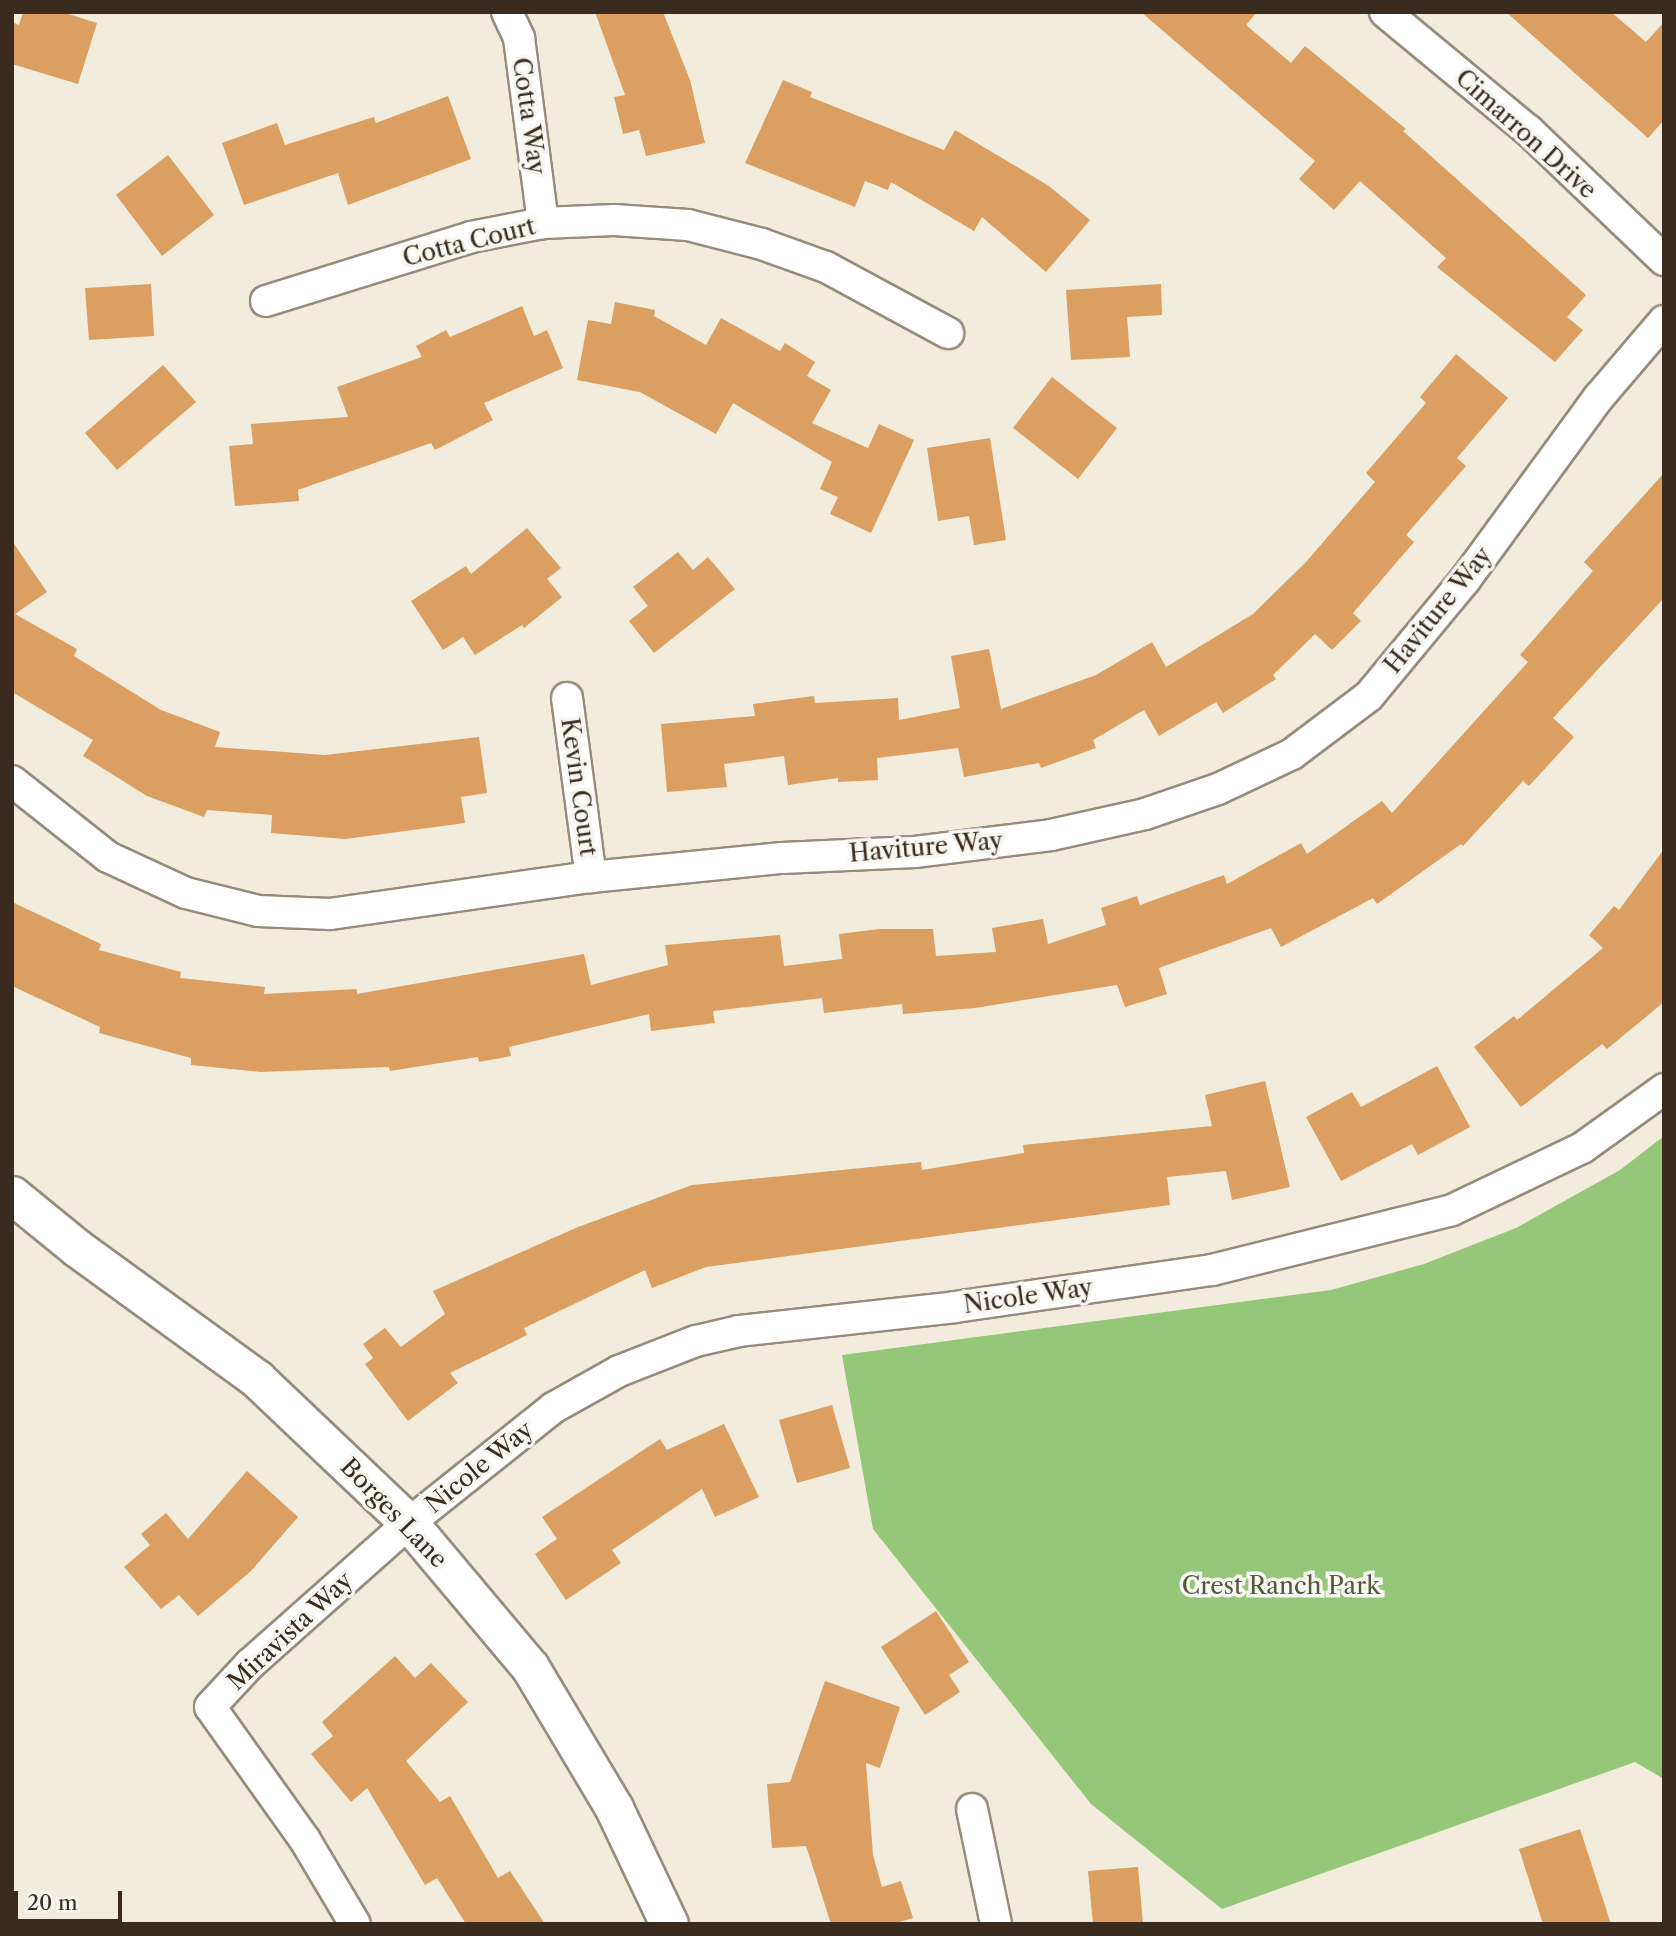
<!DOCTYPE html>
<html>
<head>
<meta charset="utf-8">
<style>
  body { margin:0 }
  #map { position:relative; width:1676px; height:1936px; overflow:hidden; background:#f1ecdb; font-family:"Libre Caslon Text",serif }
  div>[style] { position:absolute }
  .green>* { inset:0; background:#94c778 }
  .building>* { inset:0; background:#da9f61 }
  .roads { filter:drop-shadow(2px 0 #968b7c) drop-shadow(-2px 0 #968b7c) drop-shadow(0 2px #968b7c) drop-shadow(0 -2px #968b7c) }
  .minor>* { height:30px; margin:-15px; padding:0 15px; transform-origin:15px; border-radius:15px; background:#fff }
  .tertiary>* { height:37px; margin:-18.5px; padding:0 18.5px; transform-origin:18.5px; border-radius:18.5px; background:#fff }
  span { translate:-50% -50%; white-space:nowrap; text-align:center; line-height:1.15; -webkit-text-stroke:7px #f6f6f2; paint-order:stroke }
  .street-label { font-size:24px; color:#3b2a1e }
  .park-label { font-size:24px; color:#565939 }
  .frame { position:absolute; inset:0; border:14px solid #3b2a1e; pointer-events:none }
  .scale { position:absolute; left:14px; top:1891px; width:108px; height:32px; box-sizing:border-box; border:4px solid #3b2a1e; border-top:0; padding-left:9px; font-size:21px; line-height:24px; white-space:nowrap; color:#3b2a1e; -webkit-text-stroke:5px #f6f6f2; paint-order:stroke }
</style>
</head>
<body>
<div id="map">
  <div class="green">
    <div style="clip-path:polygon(1664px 1136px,1664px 1779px,1635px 1762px,1222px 1909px,1091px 1804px,873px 1529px,842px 1355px,1331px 1290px,1424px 1264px,1516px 1228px,1620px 1170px)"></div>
  </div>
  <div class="building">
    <div style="clip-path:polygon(23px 12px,62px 12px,97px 23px,78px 84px,12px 64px,12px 22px,19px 25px)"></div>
    <div style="clip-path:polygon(595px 12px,663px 12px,690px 80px,705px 143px,646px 156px,639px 130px,623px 134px,614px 97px,625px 95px)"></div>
    <div style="clip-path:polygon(1141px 12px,1257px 12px,1246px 25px,1291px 63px,1305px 46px,1406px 129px,1403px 131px,1586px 295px,1567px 317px,1583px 330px,1555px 362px,1437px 267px,1446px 258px,1360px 181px,1334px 210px,1299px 179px,1315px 161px)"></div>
    <div style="clip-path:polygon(1506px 12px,1611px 12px,1646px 42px,1664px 22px,1664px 120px,1648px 138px)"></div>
    <div style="clip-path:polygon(783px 80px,812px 92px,810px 97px,944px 150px,955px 130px,1049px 186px,1090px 220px,1046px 272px,982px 217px,974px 231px,891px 182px,888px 190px,865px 181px,855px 207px,745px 163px)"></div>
    <div style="clip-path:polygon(448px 96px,471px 159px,348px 205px,338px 173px,244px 205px,222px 143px,277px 123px,285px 145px,374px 117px,376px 123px)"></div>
    <div style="clip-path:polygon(168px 155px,214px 215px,162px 256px,116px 195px)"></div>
    <div style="clip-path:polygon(151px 284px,154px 336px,89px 340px,85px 288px)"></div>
    <div style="clip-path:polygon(1161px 284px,1162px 315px,1127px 317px,1130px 357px,1071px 360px,1066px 290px)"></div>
    <div style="clip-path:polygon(615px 302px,655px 310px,654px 316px,706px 345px,721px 318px,780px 351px,785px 343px,815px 362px,807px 376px,831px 390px,812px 423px,868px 448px,879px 424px,914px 440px,871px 533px,830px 514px,838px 497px,820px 489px,832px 462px,733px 403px,716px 434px,640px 392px,577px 380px,588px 320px,611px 324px)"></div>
    <div style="clip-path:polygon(522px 306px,534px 336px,547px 330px,563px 368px,484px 403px,493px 420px,435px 450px,431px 443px,298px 490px,299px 501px,235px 506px,229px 446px,253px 444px,251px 424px,348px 417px,337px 387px,422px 357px,416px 346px,446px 330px,450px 337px)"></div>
    <div style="clip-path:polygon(1456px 354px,1508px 398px,1457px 458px,1466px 466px,1406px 535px,1414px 542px,1353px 613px,1361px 621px,1332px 650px,1315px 634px,1273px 675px,1276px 679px,1223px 713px,1216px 702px,1159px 736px,1144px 710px,1093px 740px,1096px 748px,1041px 768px,1039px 763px,964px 777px,958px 748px,877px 758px,878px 780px,838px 782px,838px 778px,788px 785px,784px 756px,724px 764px,727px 787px,667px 792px,661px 724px,755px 716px,753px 704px,814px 696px,815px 703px,898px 698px,899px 720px,960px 708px,951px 656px,989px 649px,1001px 709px,1096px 675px,1152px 642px,1166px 667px,1253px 614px,1306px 562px,1375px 482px,1366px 473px,1426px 403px,1420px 397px)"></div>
    <div style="clip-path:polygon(163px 365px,196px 402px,117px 470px,85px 433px)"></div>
    <div style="clip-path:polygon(1052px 377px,1117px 428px,1078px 479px,1013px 428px)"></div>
    <div style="clip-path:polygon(990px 438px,1006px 540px,974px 545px,969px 516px,938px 521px,927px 448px)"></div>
    <div style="clip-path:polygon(1664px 473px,1664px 598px,1553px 718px,1574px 737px,1529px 786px,1523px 781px,1463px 846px,1461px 844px,1377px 904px,1373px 898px,1281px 947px,1271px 928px,1159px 968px,1167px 994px,1125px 1007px,1117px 985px,975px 1008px,903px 1014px,902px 1004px,824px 1013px,822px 998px,713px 1011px,715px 1023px,651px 1031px,649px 1014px,509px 1047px,511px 1056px,479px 1062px,478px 1057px,390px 1071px,389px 1067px,261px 1072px,191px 1065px,191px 1058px,99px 1033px,100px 1027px,12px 986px,12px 902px,101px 944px,99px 950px,181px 972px,180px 978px,265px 987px,264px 994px,357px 989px,357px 994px,584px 954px,591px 985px,668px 965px,665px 945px,780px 935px,784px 966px,842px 959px,839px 934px,880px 929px,933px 929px,936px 956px,996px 952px,992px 928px,1043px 919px,1048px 944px,1106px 925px,1101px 908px,1137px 896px,1140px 905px,1224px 875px,1227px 884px,1301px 843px,1307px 854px,1382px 801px,1392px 813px,1528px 662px,1520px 655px,1593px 571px,1584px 562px)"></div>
    <div style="clip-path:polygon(527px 528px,561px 568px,547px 579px,562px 597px,524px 628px,522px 625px,475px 655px,463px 637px,443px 650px,411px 601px,466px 566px,471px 574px)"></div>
    <div style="clip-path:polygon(12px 541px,47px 592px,15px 614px,77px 649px,74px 656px,161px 710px,220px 732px,215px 747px,325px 755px,479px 737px,487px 793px,461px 797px,465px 823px,345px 839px,271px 833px,272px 815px,207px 810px,204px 817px,147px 796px,83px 756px,93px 740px,12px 692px)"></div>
    <div style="clip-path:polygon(678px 552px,693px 570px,708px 557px,735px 589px,654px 653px,629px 621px,648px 606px,633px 587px)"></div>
    <div style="clip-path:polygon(1664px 849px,1664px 1002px,1607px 1049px,1602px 1044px,1521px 1107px,1474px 1047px,1514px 1016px,1517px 1020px,1603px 948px,1589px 935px,1614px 906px,1619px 910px)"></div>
    <div style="clip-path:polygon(1437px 1066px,1470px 1127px,1418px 1155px,1412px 1144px,1341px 1181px,1306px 1117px,1352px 1092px,1361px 1107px)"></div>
    <div style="clip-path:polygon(1265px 1081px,1290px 1187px,1232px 1200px,1226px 1171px,1167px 1177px,1170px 1205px,706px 1267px,652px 1288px,645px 1270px,524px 1328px,527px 1335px,450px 1373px,458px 1383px,408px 1421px,365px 1364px,373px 1358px,363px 1344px,385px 1328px,401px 1347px,445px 1314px,433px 1291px,578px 1227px,692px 1185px,921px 1162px,922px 1170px,1024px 1153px,1023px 1145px,1212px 1126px,1205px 1095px)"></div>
    <div style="clip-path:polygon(832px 1405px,850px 1468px,797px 1483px,779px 1420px)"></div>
    <div style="clip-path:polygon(724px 1424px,759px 1497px,715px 1517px,702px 1489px,612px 1550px,621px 1563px,566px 1600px,535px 1554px,557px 1539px,542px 1517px,660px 1439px,667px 1450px)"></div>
    <div style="clip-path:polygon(247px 1471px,298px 1517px,251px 1571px,198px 1616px,179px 1595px,161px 1609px,124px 1567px,150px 1545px,141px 1534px,166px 1513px,188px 1539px)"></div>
    <div style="clip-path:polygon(936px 1611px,969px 1662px,949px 1675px,960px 1692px,925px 1715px,881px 1647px)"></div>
    <div style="clip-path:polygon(395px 1656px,415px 1678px,431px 1663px,468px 1702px,406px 1761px,440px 1802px,450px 1796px,498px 1878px,510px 1871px,545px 1924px,466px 1924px,437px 1878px,425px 1885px,367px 1788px,351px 1802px,311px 1754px,333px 1736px,322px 1722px)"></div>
    <div style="clip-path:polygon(825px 1681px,900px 1707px,880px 1768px,866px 1763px,873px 1855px,882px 1887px,901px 1881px,913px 1918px,892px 1924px,831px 1924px,806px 1846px,772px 1848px,767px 1784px,790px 1782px)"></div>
    <div style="clip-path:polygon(1580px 1829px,1611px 1924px,1543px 1924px,1519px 1849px)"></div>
    <div style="clip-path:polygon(1138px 1867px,1143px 1924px,1093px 1924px,1088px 1871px)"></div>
  </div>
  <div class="roads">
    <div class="minor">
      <div style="left:507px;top:12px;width:29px;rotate:65deg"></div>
      <div style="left:519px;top:38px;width:187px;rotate:82.6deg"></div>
      <div style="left:1385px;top:12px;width:187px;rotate:39.6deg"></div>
      <div style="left:1529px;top:131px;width:187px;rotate:43.7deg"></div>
      <div style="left:266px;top:301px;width:215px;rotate:-17.3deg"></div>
      <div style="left:471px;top:237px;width:73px;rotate:-11deg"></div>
      <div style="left:543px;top:223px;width:71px;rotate:-2.4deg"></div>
      <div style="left:614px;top:220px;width:74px;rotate:3.9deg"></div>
      <div style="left:688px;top:225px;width:76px;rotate:14.4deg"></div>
      <div style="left:762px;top:244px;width:68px;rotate:19.8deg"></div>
      <div style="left:826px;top:267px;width:139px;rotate:28.4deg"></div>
      <div style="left:567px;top:698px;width:181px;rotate:82.4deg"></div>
      <div style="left:12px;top:781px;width:122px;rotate:38.4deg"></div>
      <div style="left:108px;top:857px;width:86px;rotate:24.8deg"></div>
      <div style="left:186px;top:893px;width:74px;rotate:14deg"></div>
      <div style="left:258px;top:911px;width:72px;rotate:2.4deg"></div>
      <div style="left:330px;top:914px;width:264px;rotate:-8.1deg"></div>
      <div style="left:591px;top:877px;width:192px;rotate:-5.7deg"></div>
      <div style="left:782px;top:858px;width:133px;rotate:-2.6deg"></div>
      <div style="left:915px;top:852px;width:137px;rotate:-7.1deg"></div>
      <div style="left:1051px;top:835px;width:96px;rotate:-12.6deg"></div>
      <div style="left:1145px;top:814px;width:77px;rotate:-18.9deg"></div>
      <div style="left:1218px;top:789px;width:82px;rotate:-25.3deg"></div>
      <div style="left:1292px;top:754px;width:96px;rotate:-37deg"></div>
      <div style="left:1369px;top:696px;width:151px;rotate:-50.4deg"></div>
      <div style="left:1465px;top:580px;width:227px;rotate:-53.8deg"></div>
      <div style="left:1599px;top:397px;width:100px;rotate:-49.5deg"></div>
      <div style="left:972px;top:1809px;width:117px;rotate:78.2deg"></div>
      <div style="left:355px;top:1924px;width:98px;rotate:-120.8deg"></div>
      <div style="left:305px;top:1840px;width:163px;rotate:-125.5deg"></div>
      <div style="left:210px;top:1707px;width:59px;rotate:-47.1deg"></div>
      <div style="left:250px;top:1664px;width:213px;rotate:-41.6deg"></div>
      <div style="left:409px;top:1523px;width:184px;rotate:-38.6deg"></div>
      <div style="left:553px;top:1408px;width:76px;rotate:-29.3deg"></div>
      <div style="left:619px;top:1371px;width:83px;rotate:-21.3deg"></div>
      <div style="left:696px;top:1341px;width:44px;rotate:-13.1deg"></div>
      <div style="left:739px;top:1331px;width:217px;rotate:-6.3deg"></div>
      <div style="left:955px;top:1307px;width:260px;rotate:-8.2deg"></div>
      <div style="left:1212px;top:1270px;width:247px;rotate:-14deg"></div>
      <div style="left:1452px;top:1210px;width:144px;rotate:-25.5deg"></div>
      <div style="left:1582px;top:1148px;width:101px;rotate:-35.7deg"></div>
    </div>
    <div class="tertiary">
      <div style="left:12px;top:1195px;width:84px;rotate:39.2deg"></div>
      <div style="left:77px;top:1248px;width:223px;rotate:36deg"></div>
      <div style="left:257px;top:1379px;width:209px;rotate:43.5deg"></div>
      <div style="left:409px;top:1523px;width:188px;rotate:50deg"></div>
      <div style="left:530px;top:1667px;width:164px;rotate:59.2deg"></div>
      <div style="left:614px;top:1808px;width:128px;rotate:64.6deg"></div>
    </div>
  </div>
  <div class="street-label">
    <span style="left:529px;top:116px;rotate:82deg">Cotta Way</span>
    <span style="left:1526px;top:134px;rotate:42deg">Cimarron Drive</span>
    <span style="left:469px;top:242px;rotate:-14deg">Cotta Court</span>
    <span style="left:1438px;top:610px;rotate:-51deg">Haviture Way</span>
    <span style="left:579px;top:787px;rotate:82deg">Kevin Court</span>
    <span style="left:926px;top:847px;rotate:-5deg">Haviture Way</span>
    <span style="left:1028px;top:1296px;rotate:-8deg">Nicole Way</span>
    <span style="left:479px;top:1467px;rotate:-39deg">Nicole Way</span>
    <span style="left:394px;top:1513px;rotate:46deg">Borges Lane</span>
    <span style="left:290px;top:1631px;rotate:-43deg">Miravista Way</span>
  </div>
  <div class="park-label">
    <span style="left:1281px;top:1586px">Crest Ranch Park</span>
  </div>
  <div class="frame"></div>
  <div class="scale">20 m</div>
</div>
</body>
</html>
